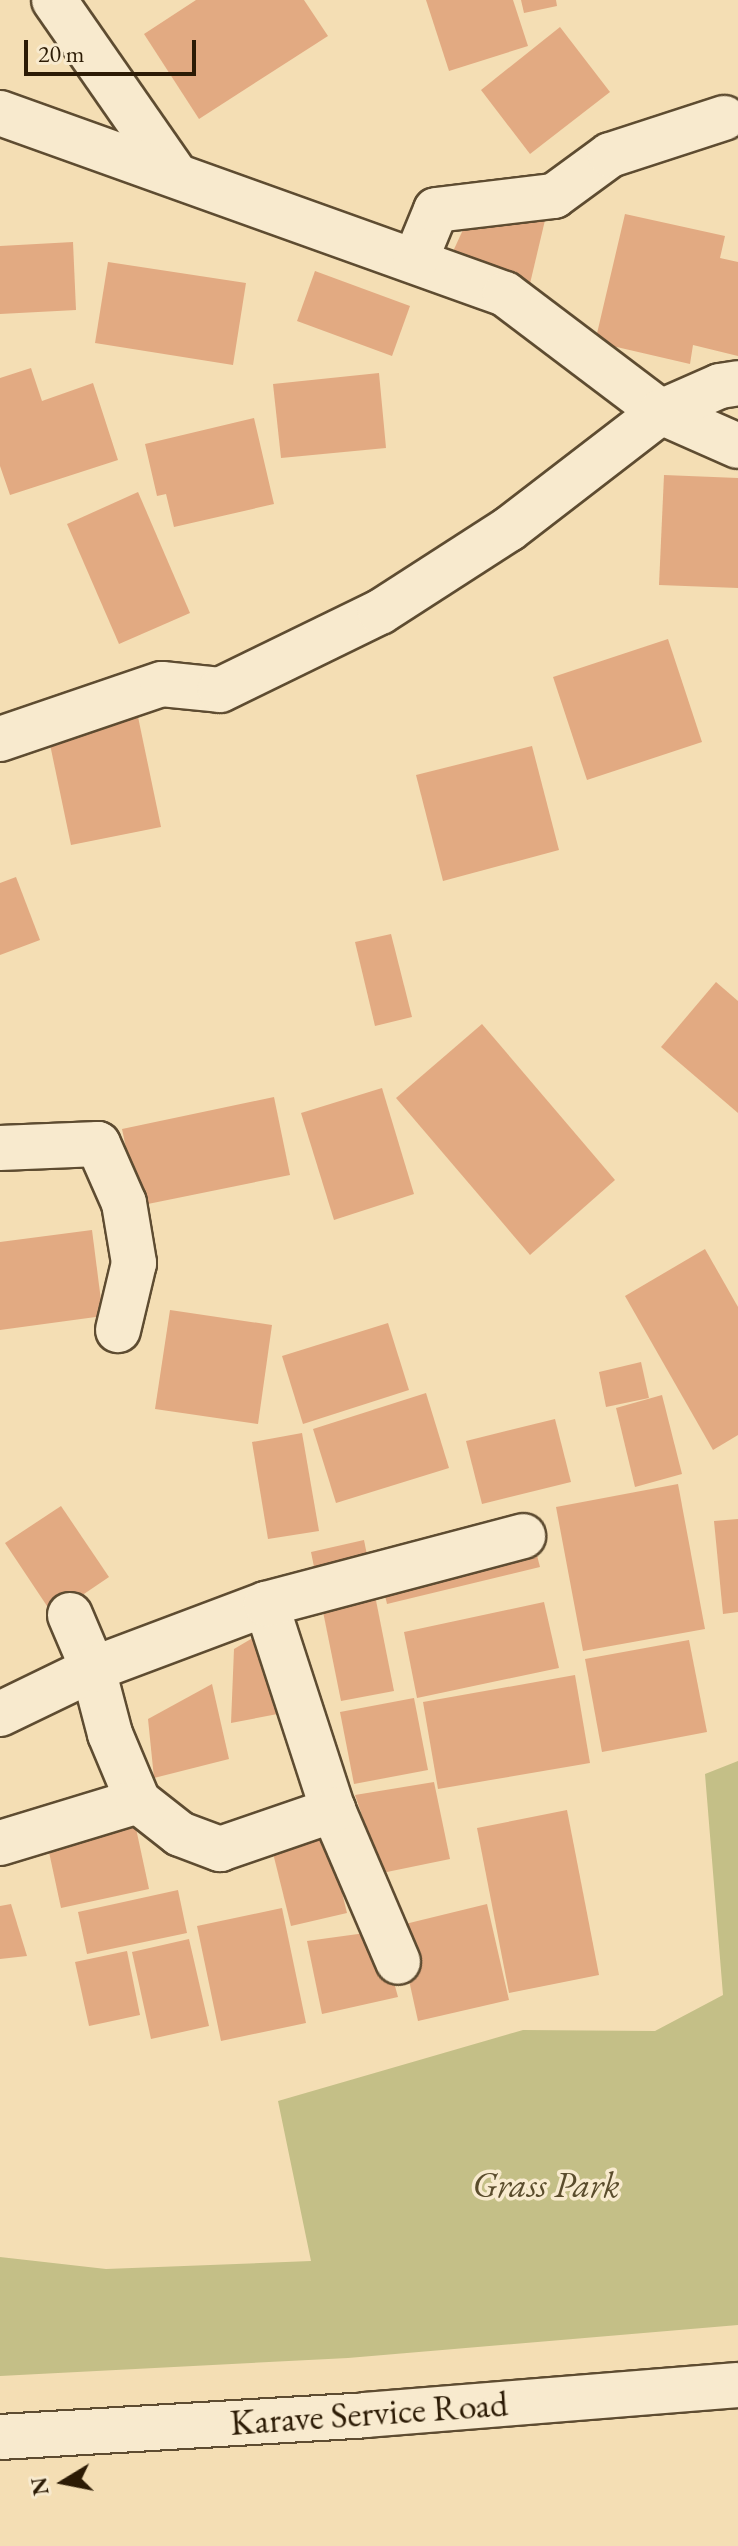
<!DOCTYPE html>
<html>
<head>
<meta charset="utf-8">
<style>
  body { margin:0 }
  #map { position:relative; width:738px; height:2546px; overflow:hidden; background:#f4deb4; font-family:"EB Garamond",serif }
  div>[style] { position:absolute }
  .green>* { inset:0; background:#c4bf87 }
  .building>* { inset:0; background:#e2aa82 }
  .roads { filter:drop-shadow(2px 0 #5e4c31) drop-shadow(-2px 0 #5e4c31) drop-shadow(0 2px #5e4c31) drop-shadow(0 -2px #5e4c31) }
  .street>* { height:44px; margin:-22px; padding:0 22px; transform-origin:22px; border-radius:22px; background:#f8eace }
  span { translate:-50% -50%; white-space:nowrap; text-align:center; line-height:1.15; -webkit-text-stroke:7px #f8eace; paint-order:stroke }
  .park-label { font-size:36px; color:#5a4c2c; font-style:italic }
  .street-label { font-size:36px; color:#2c1b05 }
  .north { position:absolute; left:24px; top:2442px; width:80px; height:80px; -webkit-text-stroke:6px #f8eace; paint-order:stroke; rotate:260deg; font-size:22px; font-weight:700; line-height:32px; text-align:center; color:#2c1b05 }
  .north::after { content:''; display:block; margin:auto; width:28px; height:36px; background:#2c1b05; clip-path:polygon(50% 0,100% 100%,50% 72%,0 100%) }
  .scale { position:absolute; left:24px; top:40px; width:172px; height:36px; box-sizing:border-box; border:4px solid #2c1b05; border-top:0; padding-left:10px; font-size:24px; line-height:28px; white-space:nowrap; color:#2c1b05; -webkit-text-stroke:6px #f8eace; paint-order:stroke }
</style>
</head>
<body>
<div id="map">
  <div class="green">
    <div style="clip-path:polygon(738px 1761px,738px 2325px,348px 2358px,0 2376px,0 2257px,106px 2269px,311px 2261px,278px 2101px,523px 2030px,655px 2031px,723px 1995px,705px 1774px)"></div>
  </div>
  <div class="building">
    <div style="clip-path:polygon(196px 0,304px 0,328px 36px,199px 119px,144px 34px)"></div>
    <div style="clip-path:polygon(426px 0,513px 0,528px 46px,449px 71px)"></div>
    <div style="clip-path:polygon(521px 0,556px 0,557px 6px,524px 13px)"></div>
    <div style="clip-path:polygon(560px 27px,610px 92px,530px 154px,481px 90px)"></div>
    <div style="clip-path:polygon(473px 208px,546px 216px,528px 292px,450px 258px)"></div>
    <div style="clip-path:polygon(625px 214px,725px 236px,720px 258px,738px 262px,738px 356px,693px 345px,690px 364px,595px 342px)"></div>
    <div style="clip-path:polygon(73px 242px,76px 310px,0 314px,0 246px)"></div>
    <div style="clip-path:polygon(108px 262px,246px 283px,233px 365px,95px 343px)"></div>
    <div style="clip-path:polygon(315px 271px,410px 306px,392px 356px,297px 321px)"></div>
    <div style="clip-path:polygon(31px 368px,42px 401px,93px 383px,118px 460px,10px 495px,0 466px,0 378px)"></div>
    <div style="clip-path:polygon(379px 373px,386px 448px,281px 458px,273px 384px)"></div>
    <div style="clip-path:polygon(254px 418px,274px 504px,174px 527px,166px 494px,157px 496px,145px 444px)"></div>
    <div style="clip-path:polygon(664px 475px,738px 478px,738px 588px,659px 585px)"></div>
    <div style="clip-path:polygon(138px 492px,190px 613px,119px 644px,67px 524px)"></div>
    <div style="clip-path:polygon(668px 639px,702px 742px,587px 780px,553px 677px)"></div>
    <div style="clip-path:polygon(137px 712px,161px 827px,71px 845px,47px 730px)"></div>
    <div style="clip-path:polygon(532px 746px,559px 850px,443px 881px,416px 775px)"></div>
    <div style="clip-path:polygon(16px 877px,40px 940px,0 955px,0 883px)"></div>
    <div style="clip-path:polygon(391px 934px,412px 1017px,375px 1026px,355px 942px)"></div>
    <div style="clip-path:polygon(716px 982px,738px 1001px,738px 1113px,661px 1047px)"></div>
    <div style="clip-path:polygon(482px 1024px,615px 1180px,530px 1255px,396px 1098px)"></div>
    <div style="clip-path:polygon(382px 1088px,414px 1194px,334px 1220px,301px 1113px)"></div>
    <div style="clip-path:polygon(274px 1097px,290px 1175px,138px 1206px,122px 1129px)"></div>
    <div style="clip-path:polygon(92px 1230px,103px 1316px,0 1330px,0 1242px)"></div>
    <div style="clip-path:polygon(705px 1249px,738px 1307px,738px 1435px,713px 1450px,625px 1296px)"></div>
    <div style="clip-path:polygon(170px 1310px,272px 1325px,258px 1424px,155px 1409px)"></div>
    <div style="clip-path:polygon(388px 1323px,409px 1390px,303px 1424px,282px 1356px)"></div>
    <div style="clip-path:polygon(641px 1362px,649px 1398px,606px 1407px,599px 1372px)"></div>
    <div style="clip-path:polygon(426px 1393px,449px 1468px,336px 1503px,313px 1429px)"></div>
    <div style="clip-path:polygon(662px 1395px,682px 1474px,635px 1487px,616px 1408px)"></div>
    <div style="clip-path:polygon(555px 1419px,571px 1482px,482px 1504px,466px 1441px)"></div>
    <div style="clip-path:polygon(302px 1433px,319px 1531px,268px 1539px,252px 1442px)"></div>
    <div style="clip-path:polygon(678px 1484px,705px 1629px,583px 1651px,556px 1507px)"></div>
    <div style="clip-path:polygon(61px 1506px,109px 1577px,53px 1615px,5px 1543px)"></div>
    <div style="clip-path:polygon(738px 1519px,738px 1612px,723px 1614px,714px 1521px)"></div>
    <div style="clip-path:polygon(528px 1520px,540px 1567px,387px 1604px,376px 1557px)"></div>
    <div style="clip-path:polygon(364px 1540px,394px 1691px,341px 1701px,311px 1552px)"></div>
    <div style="clip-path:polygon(544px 1602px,559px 1668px,417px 1698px,404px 1632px)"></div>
    <div style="clip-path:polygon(263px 1632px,288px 1712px,231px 1723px,234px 1649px)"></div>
    <div style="clip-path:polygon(689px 1640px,707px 1732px,602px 1752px,585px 1659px)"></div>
    <div style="clip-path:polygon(575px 1675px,590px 1763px,438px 1789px,423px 1702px)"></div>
    <div style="clip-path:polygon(212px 1684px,229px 1759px,154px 1778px,148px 1719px)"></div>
    <div style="clip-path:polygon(414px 1698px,428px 1770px,354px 1784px,340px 1712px)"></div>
    <div style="clip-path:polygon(434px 1782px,450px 1859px,382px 1873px,355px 1795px)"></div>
    <div style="clip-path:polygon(567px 1810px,599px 1975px,509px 1993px,477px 1828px)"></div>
    <div style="clip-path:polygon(134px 1819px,149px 1889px,61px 1908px,46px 1838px)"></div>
    <div style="clip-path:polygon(327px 1831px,347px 1913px,291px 1926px,271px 1845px)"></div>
    <div style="clip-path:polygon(178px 1890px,187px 1933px,87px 1954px,78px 1912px)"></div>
    <div style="clip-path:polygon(11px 1904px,27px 1956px,0 1959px,0 1906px)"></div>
    <div style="clip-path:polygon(487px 1904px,509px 2000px,418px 2021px,397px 1926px)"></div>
    <div style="clip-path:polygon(282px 1908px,306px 2023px,221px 2041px,197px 1926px)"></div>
    <div style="clip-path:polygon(380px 1931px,398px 1997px,322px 2014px,307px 1941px)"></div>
    <div style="clip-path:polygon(189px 1939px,209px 2026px,151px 2039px,132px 1952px)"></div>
    <div style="clip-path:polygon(127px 1951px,140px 2015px,89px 2026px,75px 1962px)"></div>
  </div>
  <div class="roads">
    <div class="street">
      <div style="left:54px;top:0;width:212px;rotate:55.2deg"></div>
      <div style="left:0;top:113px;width:536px;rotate:19.72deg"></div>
      <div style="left:505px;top:294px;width:196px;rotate:37.1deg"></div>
      <div style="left:661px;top:412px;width:84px;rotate:23.8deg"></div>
      <div style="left:415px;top:261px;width:55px;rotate:-67.6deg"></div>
      <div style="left:436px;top:210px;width:119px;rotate:-6.8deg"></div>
      <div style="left:554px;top:196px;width:69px;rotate:-36.2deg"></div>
      <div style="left:610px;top:155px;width:120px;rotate:-18deg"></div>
      <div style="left:0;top:739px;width:171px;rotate:-18.8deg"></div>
      <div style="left:162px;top:684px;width:58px;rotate:5.9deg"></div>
      <div style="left:220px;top:690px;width:178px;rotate:-26deg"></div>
      <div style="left:380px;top:612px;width:153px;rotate:-32.8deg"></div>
      <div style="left:509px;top:529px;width:192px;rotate:-37.6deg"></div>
      <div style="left:661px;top:412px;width:64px;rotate:-23.8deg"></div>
      <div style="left:720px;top:386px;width:18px;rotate:-9deg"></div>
      <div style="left:0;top:1148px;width:98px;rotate:-2.3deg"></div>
      <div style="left:98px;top:1144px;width:64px;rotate:66.2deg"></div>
      <div style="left:124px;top:1203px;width:61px;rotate:80.5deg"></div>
      <div style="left:134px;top:1263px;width:69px;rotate:103.4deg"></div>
      <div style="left:266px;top:1604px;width:217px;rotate:72deg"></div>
      <div style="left:333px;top:1810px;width:165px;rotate:66.8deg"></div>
      <div style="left:70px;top:1615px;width:59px;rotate:66.9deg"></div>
      <div style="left:93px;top:1669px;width:67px;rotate:75.3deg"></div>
      <div style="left:110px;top:1734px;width:73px;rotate:67.3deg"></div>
      <div style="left:0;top:1714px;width:103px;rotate:-25.8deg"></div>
      <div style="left:93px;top:1669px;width:185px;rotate:-20.6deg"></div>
      <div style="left:266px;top:1604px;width:266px;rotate:-14.8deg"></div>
      <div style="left:0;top:1843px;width:144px;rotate:-16.9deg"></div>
      <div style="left:138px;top:1801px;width:53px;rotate:38.2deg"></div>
      <div style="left:180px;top:1834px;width:43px;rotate:20.6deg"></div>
      <div style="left:220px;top:1849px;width:120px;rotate:-19deg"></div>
      <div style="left:0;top:2437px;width:366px;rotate:-3.4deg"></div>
      <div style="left:365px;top:2415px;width:374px;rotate:-4.6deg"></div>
    </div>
  </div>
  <div class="park-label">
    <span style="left:546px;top:2185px">Grass Park</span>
  </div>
  <div class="street-label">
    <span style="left:369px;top:2413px;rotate:-4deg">Karave Service Road</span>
  </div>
  <div class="north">N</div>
  <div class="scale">20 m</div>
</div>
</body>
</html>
